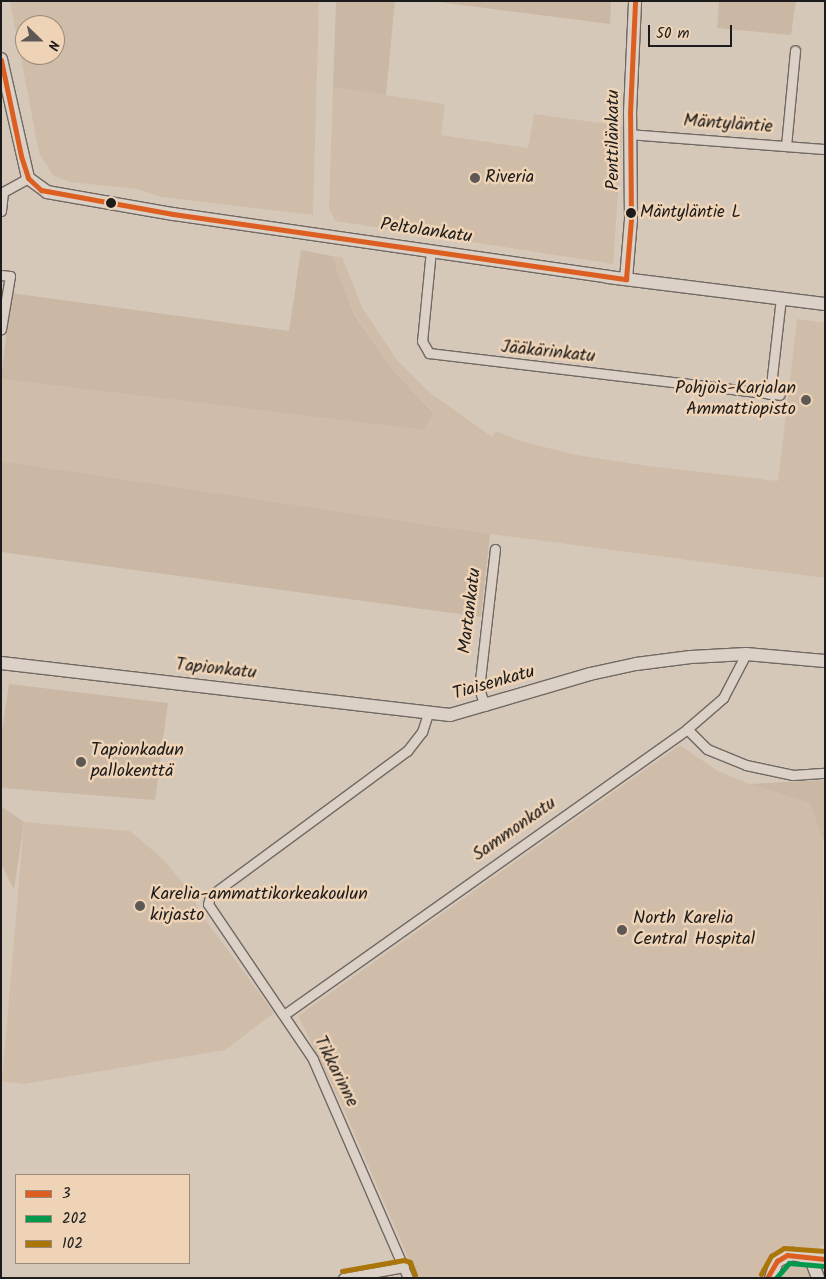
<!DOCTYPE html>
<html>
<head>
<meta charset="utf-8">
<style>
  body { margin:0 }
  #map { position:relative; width:826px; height:1279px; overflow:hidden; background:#d6c8b9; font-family:Kalam,sans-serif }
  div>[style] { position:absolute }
  .built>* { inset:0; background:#d0bda9 }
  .green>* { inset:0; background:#cab8a5 }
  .roads { filter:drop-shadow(1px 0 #706963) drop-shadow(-1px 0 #706963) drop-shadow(0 1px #706963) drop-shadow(0 -1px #706963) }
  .street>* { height:9px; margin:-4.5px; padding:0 4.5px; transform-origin:4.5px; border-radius:4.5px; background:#dbd1c7 }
  .secondary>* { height:12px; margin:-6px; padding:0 6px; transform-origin:6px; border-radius:6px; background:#dbd1c7 }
  .bus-1>* { height:5px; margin:-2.5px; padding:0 2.5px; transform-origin:2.5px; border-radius:2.5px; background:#dd5e21 }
  .bus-2>* { height:5px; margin:-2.5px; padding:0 2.5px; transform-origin:2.5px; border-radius:2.5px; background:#03984c }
  .bus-3>* { height:5px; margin:-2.5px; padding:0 2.5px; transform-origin:2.5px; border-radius:2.5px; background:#aa760a }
  .dots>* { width:14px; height:14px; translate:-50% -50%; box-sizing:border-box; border:2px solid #efd3b6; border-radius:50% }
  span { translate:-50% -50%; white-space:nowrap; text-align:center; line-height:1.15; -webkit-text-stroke:5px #efd3b6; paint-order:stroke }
  .bus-label { font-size:17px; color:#1c1c1c }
  .left { translate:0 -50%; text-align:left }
  .street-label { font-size:18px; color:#1c1c1c }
  .poi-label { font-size:18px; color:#1c1c1c }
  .right { translate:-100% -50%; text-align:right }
  .frame { position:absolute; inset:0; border:2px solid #1c1c1c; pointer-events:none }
  .legend { position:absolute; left:15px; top:1174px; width:175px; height:90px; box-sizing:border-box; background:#efd3b6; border:1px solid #9b8a78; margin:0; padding:6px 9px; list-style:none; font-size:15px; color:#1c1c1c }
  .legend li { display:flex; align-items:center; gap:10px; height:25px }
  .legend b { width:25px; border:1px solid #9b8a78 }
  .north { position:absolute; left:15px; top:15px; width:50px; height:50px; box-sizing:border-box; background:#efd3b6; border:1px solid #9b8a78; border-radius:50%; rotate:112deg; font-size:14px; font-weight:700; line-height:20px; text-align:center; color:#1c1c1c }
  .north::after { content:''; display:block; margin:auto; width:18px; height:22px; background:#5d5853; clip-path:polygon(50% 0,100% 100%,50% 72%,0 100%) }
  .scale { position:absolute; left:648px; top:25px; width:84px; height:22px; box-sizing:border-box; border:2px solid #1c1c1c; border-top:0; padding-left:6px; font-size:15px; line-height:18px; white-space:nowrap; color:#1c1c1c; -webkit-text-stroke:4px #efd3b6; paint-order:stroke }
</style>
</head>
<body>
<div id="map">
  <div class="built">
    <div style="clip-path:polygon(evenodd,10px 1px,319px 1px,313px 215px,161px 197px,137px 189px,69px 182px,53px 175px,39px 153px,10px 1px,25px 25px,55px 25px,55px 55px,25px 55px,25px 25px)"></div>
    <div style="clip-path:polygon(333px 87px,445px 104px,441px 135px,528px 148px,534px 114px,623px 126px,613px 264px,335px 221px,329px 207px)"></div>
    <div style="clip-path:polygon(332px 256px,342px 257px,363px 309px,397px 360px,429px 392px,492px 437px,496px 431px,520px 441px,576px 455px,649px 466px,778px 481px,797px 319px,825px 323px,825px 578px,490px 534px,1px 461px,1px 379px,423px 430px,434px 412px,390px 367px,354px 313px)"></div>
    <div style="clip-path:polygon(680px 745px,716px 770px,749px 784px,810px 803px,823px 834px,825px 1244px,812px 1251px,825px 1278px,417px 1278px,342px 1105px,298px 1016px)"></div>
    <div style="clip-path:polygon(24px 822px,130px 831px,164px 860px,192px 894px,199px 911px,274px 1013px,225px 1050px,24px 1084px,2px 1081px)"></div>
  </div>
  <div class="green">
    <div style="clip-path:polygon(336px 1px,395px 1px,386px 95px,333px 87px)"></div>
    <div style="clip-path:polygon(431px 1px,611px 1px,610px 24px)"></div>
    <div style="clip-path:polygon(719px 1px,796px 1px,791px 35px,717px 28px)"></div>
    <div style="clip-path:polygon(301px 250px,332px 256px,354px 314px,390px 367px,434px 413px,423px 430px,1px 379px,11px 293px,289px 331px)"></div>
    <div style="clip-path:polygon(1px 461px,490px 534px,481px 617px,1px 552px)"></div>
    <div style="clip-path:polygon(9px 684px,168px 703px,155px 800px,1px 788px,1px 737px)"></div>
    <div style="clip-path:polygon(825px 780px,825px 844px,810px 803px,749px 784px)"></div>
    <div style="clip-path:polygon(1px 806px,24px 822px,14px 890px,1px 864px)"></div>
  </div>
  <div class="roads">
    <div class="street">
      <div style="left:629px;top:134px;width:197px;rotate:4.4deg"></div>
      <div style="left:786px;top:146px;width:96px;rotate:-84.6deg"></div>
      <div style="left:1px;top:211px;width:19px;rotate:-84deg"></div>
      <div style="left:3px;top:192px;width:29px;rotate:-29deg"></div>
      <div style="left:431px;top:250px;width:91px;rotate:95.6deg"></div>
      <div style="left:422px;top:341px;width:14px;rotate:60deg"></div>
      <div style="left:429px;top:353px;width:353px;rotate:6.8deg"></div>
      <div style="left:1px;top:275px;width:9px;rotate:6deg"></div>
      <div style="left:10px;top:276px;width:54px;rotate:99.6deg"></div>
      <div style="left:770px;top:394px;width:97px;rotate:-83.5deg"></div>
      <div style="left:485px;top:706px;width:18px;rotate:-109deg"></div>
      <div style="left:479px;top:689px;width:141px;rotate:-83.5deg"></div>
      <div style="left:687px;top:729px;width:28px;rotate:45deg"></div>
      <div style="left:707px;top:749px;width:42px;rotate:22.3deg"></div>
      <div style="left:746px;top:765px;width:48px;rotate:12deg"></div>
      <div style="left:793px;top:775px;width:32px;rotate:-4deg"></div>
      <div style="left:285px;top:1014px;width:493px;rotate:-35.3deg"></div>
      <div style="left:687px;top:729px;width:48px;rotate:-40.7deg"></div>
      <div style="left:723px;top:698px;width:50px;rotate:-62.4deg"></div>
      <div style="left:343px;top:1278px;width:62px;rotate:-10.2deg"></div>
      <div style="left:408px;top:1278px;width:239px;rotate:-113.5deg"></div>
      <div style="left:313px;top:1059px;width:187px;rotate:-124.1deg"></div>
      <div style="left:208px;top:904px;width:8px;rotate:-76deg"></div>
      <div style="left:210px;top:896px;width:245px;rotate:-36.4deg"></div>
      <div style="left:407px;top:751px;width:24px;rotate:-52deg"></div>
      <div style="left:422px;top:732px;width:19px;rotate:-72deg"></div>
    </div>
    <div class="secondary">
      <div style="left:1px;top:59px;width:122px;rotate:77.2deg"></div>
      <div style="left:28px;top:178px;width:24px;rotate:36deg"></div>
      <div style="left:47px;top:192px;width:128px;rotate:9.9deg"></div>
      <div style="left:173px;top:214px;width:440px;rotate:8.2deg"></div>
      <div style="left:608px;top:277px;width:219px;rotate:7.1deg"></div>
      <div style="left:626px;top:279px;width:59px;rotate:-85.2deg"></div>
      <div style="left:631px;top:220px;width:107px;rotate:-90.5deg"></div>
      <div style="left:630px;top:113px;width:112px;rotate:-87.4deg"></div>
      <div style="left:1px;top:663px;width:452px;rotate:6.6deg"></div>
      <div style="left:450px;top:715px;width:146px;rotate:-16.3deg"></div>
      <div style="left:590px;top:674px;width:47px;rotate:-12.3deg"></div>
      <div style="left:636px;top:664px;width:55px;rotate:-7.3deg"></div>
      <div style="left:691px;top:657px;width:55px;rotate:-3.1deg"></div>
      <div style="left:746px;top:654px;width:79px;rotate:5.1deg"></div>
      <div style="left:807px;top:1258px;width:18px;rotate:3deg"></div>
      <div style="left:771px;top:1278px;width:18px;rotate:-71deg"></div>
      <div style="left:777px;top:1261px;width:17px;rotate:-25deg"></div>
      <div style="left:792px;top:1254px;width:10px;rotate:11deg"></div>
      <div style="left:802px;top:1256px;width:12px;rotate:31deg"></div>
      <div style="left:812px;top:1262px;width:17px;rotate:69deg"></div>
    </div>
  </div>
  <div class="bus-1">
    <div style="left:1px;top:60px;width:98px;rotate:78.2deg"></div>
    <div style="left:21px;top:156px;width:23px;rotate:72deg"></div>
    <div style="left:28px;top:178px;width:18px;rotate:43deg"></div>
    <div style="left:41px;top:190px;width:134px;rotate:10.3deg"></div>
    <div style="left:173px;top:214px;width:458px;rotate:8.2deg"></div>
    <div style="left:626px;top:279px;width:59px;rotate:-85.2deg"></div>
    <div style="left:631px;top:220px;width:107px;rotate:-90.5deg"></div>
    <div style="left:630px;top:113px;width:112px;rotate:-87.4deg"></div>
    <div style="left:767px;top:1278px;width:20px;rotate:-60deg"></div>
    <div style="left:777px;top:1261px;width:12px;rotate:-31deg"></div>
    <div style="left:787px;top:1255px;width:38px;rotate:6deg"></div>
  </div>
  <div class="bus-2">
    <div style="left:776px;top:1278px;width:20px;rotate:-49deg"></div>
    <div style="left:789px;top:1263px;width:35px;rotate:5deg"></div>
  </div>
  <div class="bus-3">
    <div style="left:342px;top:1271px;width:63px;rotate:-10.1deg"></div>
    <div style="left:404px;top:1260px;width:6px;rotate:18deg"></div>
    <div style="left:410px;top:1262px;width:14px;rotate:69deg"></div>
    <div style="left:761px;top:1274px;width:21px;rotate:-61deg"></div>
    <div style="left:771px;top:1256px;width:15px;rotate:-32deg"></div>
    <div style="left:784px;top:1248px;width:41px;rotate:4.2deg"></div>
  </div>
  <div class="dots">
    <div style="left:475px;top:178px;background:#5d5853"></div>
    <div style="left:111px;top:203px;background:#1c1c1c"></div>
    <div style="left:631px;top:213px;background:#1c1c1c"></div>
    <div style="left:806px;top:400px;background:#5d5853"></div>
    <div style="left:81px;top:762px;background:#5d5853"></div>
    <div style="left:140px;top:906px;background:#5d5853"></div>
    <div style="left:622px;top:930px;background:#5d5853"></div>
  </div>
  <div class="bus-label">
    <span class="left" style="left:640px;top:213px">Mäntyläntie L</span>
  </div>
  <div class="street-label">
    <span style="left:728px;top:125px;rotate:4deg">Mäntyläntie</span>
    <span style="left:614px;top:140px;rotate:-90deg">Penttilänkatu</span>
    <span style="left:426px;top:232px;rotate:8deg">Peltolankatu</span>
    <span style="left:548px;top:353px;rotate:6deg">Jääkärinkatu</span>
    <span style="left:471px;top:611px;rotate:-83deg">Martankatu</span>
    <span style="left:216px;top:670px;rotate:6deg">Tapionkatu</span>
    <span style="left:494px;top:684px;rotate:-16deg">Tiaisenkatu</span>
    <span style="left:515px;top:830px;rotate:-35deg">Sammonkatu</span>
    <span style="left:335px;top:1072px;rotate:63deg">Tikkarinne</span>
  </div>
  <div class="poi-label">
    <span class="left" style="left:485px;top:178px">Riveria</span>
    <span class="right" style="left:796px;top:400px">Pohjois-Karjalan<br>Ammattiopisto</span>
    <span class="left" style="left:91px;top:762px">Tapionkadun<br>pallokenttä</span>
    <span class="left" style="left:150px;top:906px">Karelia-ammattikorkeakoulun<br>kirjasto</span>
    <span class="left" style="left:633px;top:930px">North Karelia<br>Central Hospital</span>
  </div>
  <div class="frame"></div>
  <ul class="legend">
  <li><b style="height:6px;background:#dd5e21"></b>3</li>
  <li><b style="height:6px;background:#03984c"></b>202</li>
  <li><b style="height:6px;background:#aa760a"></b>102</li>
  </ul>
  <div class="north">N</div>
  <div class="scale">50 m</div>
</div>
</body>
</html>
